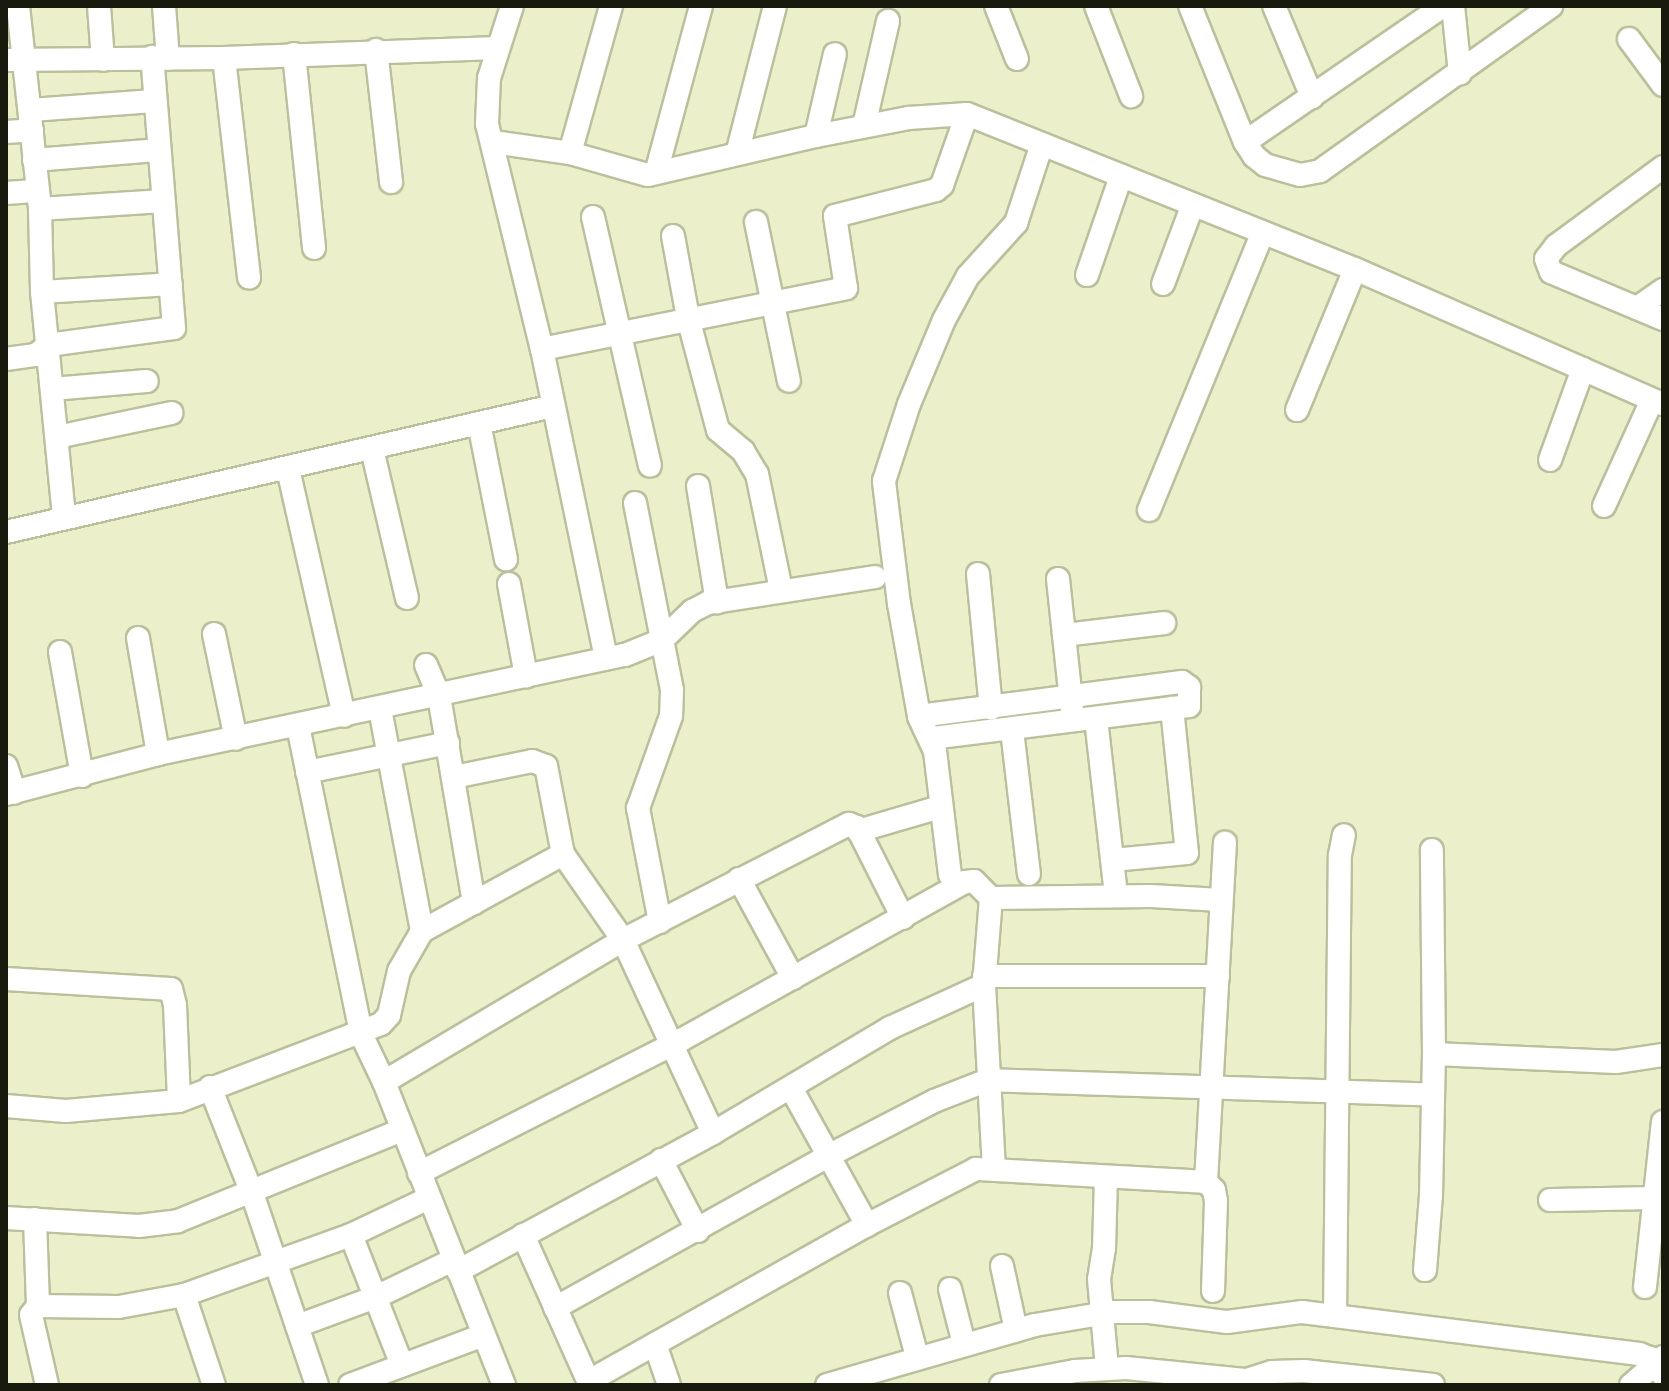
<!DOCTYPE html>
<html>
<head>
<meta charset="utf-8">
<style>
  body { margin:0 }
  #map { position:relative; width:1669px; height:1391px; overflow:hidden; background:#ebf0cb; font-family:"Sofia Sans Condensed",sans-serif }
  div>[style] { position:absolute }
  .roads { filter:drop-shadow(2px 0 #bbc09c) drop-shadow(-2px 0 #bbc09c) drop-shadow(0 2px #bbc09c) drop-shadow(0 -2px #bbc09c) }
  .minor>* { height:22px; margin:-11px; padding:0 11px; transform-origin:11px; border-radius:11px; background:#fff }
  span { translate:-50% -50%; white-space:nowrap; text-align:center; line-height:1.15; -webkit-text-stroke:8px #fff; paint-order:stroke }
  .frame { position:absolute; inset:0; border:8px solid #181a0d; pointer-events:none }
</style>
</head>
<body>
<div id="map">
  <div class="roads">
    <div class="minor">
      <div style="left:18px;top:6px;width:204px;rotate:83.8deg"></div>
      <div style="left:40px;top:209px;width:83px;rotate:88.6deg"></div>
      <div style="left:42px;top:292px;width:226px;rotate:84.4deg"></div>
      <div style="left:99px;top:6px;width:54px;rotate:85.8deg"></div>
      <div style="left:164px;top:6px;width:53px;rotate:85.7deg"></div>
      <div style="left:512px;top:6px;width:76px;rotate:107.7deg"></div>
      <div style="left:489px;top:78px;width:46px;rotate:92.5deg"></div>
      <div style="left:487px;top:124px;width:232px;rotate:76.3deg"></div>
      <div style="left:542px;top:349px;width:316px;rotate:78.3deg"></div>
      <div style="left:996px;top:6px;width:57px;rotate:68.4deg"></div>
      <div style="left:1096px;top:6px;width:97px;rotate:68.7deg"></div>
      <div style="left:1190px;top:6px;width:147px;rotate:68deg"></div>
      <div style="left:1274px;top:6px;width:99px;rotate:67.3deg"></div>
      <div style="left:1443px;top:6px;width:240px;rotate:145.5deg"></div>
      <div style="left:1245px;top:142px;width:17px;rotate:57deg"></div>
      <div style="left:1254px;top:156px;width:14px;rotate:39deg"></div>
      <div style="left:1265px;top:165px;width:36px;rotate:16deg"></div>
      <div style="left:1300px;top:175px;width:20px;rotate:-11deg"></div>
      <div style="left:1320px;top:171px;width:284px;rotate:-35.5deg"></div>
      <div style="left:1453px;top:6px;width:68px;rotate:84.1deg"></div>
      <div style="left:1629px;top:39px;width:57px;rotate:53.5deg"></div>
      <div style="left:376px;top:50px;width:133px;rotate:83.5deg"></div>
      <div style="left:294px;top:54px;width:195px;rotate:84.1deg"></div>
      <div style="left:224px;top:58px;width:221px;rotate:83.5deg"></div>
      <div style="left:6px;top:60px;width:218px;rotate:-0.5deg"></div>
      <div style="left:224px;top:58px;width:273px;rotate:-2.1deg"></div>
      <div style="left:31px;top:110px;width:123px;rotate:-4.2deg"></div>
      <div style="left:864px;top:126px;width:108px;rotate:-77.1deg"></div>
      <div style="left:6px;top:132px;width:26px;rotate:-4deg"></div>
      <div style="left:816px;top:136px;width:84px;rotate:-77deg"></div>
      <div style="left:493px;top:142px;width:78px;rotate:8.1deg"></div>
      <div style="left:570px;top:153px;width:81px;rotate:15.8deg"></div>
      <div style="left:648px;top:175px;width:172px;rotate:-13.1deg"></div>
      <div style="left:816px;top:136px;width:95px;rotate:-11deg"></div>
      <div style="left:909px;top:118px;width:58px;rotate:-3.9deg"></div>
      <div style="left:967px;top:114px;width:418px;rotate:21.8deg"></div>
      <div style="left:1355px;top:269px;width:336px;rotate:23.7deg"></div>
      <div style="left:570px;top:153px;width:153px;rotate:-74.4deg"></div>
      <div style="left:737px;top:154px;width:153px;rotate:-75.6deg"></div>
      <div style="left:34px;top:160px;width:123px;rotate:-4.6deg"></div>
      <div style="left:1663px;top:167px;width:133px;rotate:143.6deg"></div>
      <div style="left:1556px;top:246px;width:16px;rotate:128deg"></div>
      <div style="left:1546px;top:259px;width:14px;rotate:69deg"></div>
      <div style="left:1551px;top:272px;width:121px;rotate:22.8deg"></div>
      <div style="left:656px;top:173px;width:173px;rotate:-74.9deg"></div>
      <div style="left:6px;top:193px;width:32px;rotate:-4deg"></div>
      <div style="left:40px;top:209px;width:123px;rotate:-3.7deg"></div>
      <div style="left:593px;top:217px;width:255px;rotate:77.1deg"></div>
      <div style="left:756px;top:222px;width:162px;rotate:78.3deg"></div>
      <div style="left:673px;top:236px;width:83px;rotate:79.6deg"></div>
      <div style="left:688px;top:318px;width:116px;rotate:75deg"></div>
      <div style="left:718px;top:430px;width:33px;rotate:40deg"></div>
      <div style="left:743px;top:451px;width:27px;rotate:59deg"></div>
      <div style="left:757px;top:474px;width:118px;rotate:78.3deg"></div>
      <div style="left:1087px;top:275px;width:105px;rotate:-71deg"></div>
      <div style="left:1163px;top:284px;width:85px;rotate:-69.4deg"></div>
      <div style="left:42px;top:292px;width:129px;rotate:-3.5deg"></div>
      <div style="left:1637px;top:308px;width:32px;rotate:-35deg"></div>
      <div style="left:542px;top:349px;width:310px;rotate:-11.3deg"></div>
      <div style="left:846px;top:288px;width:73px;rotate:-98.7deg"></div>
      <div style="left:835px;top:216px;width:104px;rotate:-14.4deg"></div>
      <div style="left:936px;top:190px;width:8px;rotate:-40deg"></div>
      <div style="left:942px;top:185px;width:75px;rotate:-70.6deg"></div>
      <div style="left:6px;top:359px;width:30px;rotate:-8deg"></div>
      <div style="left:36px;top:355px;width:16px;rotate:-40deg"></div>
      <div style="left:48px;top:345px;width:127px;rotate:-7.7deg"></div>
      <div style="left:174px;top:328px;width:272px;rotate:-94.6deg"></div>
      <div style="left:52px;top:389px;width:95px;rotate:-4.8deg"></div>
      <div style="left:1297px;top:410px;width:152px;rotate:-67.6deg"></div>
      <div style="left:479px;top:423px;width:139px;rotate:78.8deg"></div>
      <div style="left:57px;top:437px;width:117px;rotate:-11.8deg"></div>
      <div style="left:372px;top:449px;width:153px;rotate:76.8deg"></div>
      <div style="left:1550px;top:460px;width:97px;rotate:-70.1deg"></div>
      <div style="left:288px;top:469px;width:253px;rotate:77.2deg"></div>
      <div style="left:698px;top:486px;width:118px;rotate:80.7deg"></div>
      <div style="left:635px;top:503px;width:191px;rotate:78.8deg"></div>
      <div style="left:672px;top:690px;width:26px;rotate:92deg"></div>
      <div style="left:671px;top:716px;width:98px;rotate:109.7deg"></div>
      <div style="left:638px;top:808px;width:116px;rotate:79.1deg"></div>
      <div style="left:1604px;top:506px;width:116px;rotate:-65.6deg"></div>
      <div style="left:1149px;top:510px;width:300px;rotate:-67.7deg"></div>
      <div style="left:6px;top:532px;width:561px;rotate:-12.97deg"></div>
      <div style="left:978px;top:574px;width:135px;rotate:84.5deg"></div>
      <div style="left:1058px;top:579px;width:131px;rotate:83.9deg"></div>
      <div style="left:509px;top:584px;width:94px;rotate:79.5deg"></div>
      <div style="left:214px;top:634px;width:107px;rotate:78.2deg"></div>
      <div style="left:1064px;top:635px;width:101px;rotate:-6.8deg"></div>
      <div style="left:138px;top:638px;width:118px;rotate:80.2deg"></div>
      <div style="left:60px;top:652px;width:126px;rotate:79.9deg"></div>
      <div style="left:426px;top:665px;width:34px;rotate:67deg"></div>
      <div style="left:439px;top:696px;width:210px;rotate:80.4deg"></div>
      <div style="left:919px;top:716px;width:265px;rotate:-7.4deg"></div>
      <div style="left:1182px;top:682px;width:9px;rotate:36deg"></div>
      <div style="left:1189px;top:687px;width:19px;rotate:90deg"></div>
      <div style="left:1189px;top:706px;width:260px;rotate:172.9deg"></div>
      <div style="left:1096px;top:719px;width:167px;rotate:83.5deg"></div>
      <div style="left:298px;top:726px;width:314px;rotate:78.4deg"></div>
      <div style="left:361px;top:1034px;width:53px;rotate:64.4deg"></div>
      <div style="left:384px;top:1082px;width:326px;rotate:68.4deg"></div>
      <div style="left:1012px;top:730px;width:145px;rotate:83.3deg"></div>
      <div style="left:6px;top:766px;width:28px;rotate:72deg"></div>
      <div style="left:307px;top:772px;width:144px;rotate:-11.6deg"></div>
      <div style="left:454px;top:777px;width:80px;rotate:-11.6deg"></div>
      <div style="left:532px;top:761px;width:15px;rotate:20deg"></div>
      <div style="left:546px;top:766px;width:90px;rotate:79.1deg"></div>
      <div style="left:563px;top:854px;width:105px;rotate:55.1deg"></div>
      <div style="left:623px;top:940px;width:213px;rotate:65deg"></div>
      <div style="left:6px;top:794px;width:157px;rotate:-14.7deg"></div>
      <div style="left:158px;top:754px;width:477px;rotate:-12deg"></div>
      <div style="left:625px;top:655px;width:40px;rotate:-22deg"></div>
      <div style="left:662px;top:640px;width:42px;rotate:-44deg"></div>
      <div style="left:692px;top:611px;width:18px;rotate:-27deg"></div>
      <div style="left:708px;top:603px;width:169px;rotate:-8.8deg"></div>
      <div style="left:858px;top:831px;width:85px;rotate:-16.3deg"></div>
      <div style="left:1113px;top:860px;width:74px;rotate:-5.4deg"></div>
      <div style="left:1187px;top:853px;width:146px;rotate:-95.9deg"></div>
      <div style="left:950px;top:875px;width:125px;rotate:-96.9deg"></div>
      <div style="left:935px;top:751px;width:38px;rotate:-115deg"></div>
      <div style="left:919px;top:716px;width:114px;rotate:-100.1deg"></div>
      <div style="left:899px;top:604px;width:124px;rotate:-97deg"></div>
      <div style="left:884px;top:481px;width:81px;rotate:-72deg"></div>
      <div style="left:909px;top:404px;width:91px;rotate:-67.4deg"></div>
      <div style="left:944px;top:320px;width:50px;rotate:-61.4deg"></div>
      <div style="left:968px;top:276px;width:72px;rotate:-47.8deg"></div>
      <div style="left:1016px;top:223px;width:83px;rotate:-71.8deg"></div>
      <div style="left:739px;top:879px;width:113px;rotate:61.4deg"></div>
      <div style="left:991px;top:898px;width:160px;rotate:-0.7deg"></div>
      <div style="left:1151px;top:896px;width:70px;rotate:3.3deg"></div>
      <div style="left:422px;top:931px;width:161px;rotate:-28.6deg"></div>
      <div style="left:984px;top:976px;width:234px"></div>
      <div style="left:6px;top:979px;width:165px;rotate:3.5deg"></div>
      <div style="left:171px;top:989px;width:16px;rotate:76deg"></div>
      <div style="left:175px;top:1005px;width:96px;rotate:87.6deg"></div>
      <div style="left:1434px;top:1054px;width:182px;rotate:2.5deg"></div>
      <div style="left:1616px;top:1062px;width:48px;rotate:-8.5deg"></div>
      <div style="left:384px;top:1082px;width:278px;rotate:-30.7deg"></div>
      <div style="left:623px;top:940px;width:254px;rotate:-27.2deg"></div>
      <div style="left:849px;top:824px;width:9px;rotate:21deg"></div>
      <div style="left:857px;top:827px;width:102px;rotate:63.2deg"></div>
      <div style="left:210px;top:1087px;width:114px;rotate:68.4deg"></div>
      <div style="left:252px;top:1193px;width:203px;rotate:71.3deg"></div>
      <div style="left:791px;top:1088px;width:157px;rotate:61deg"></div>
      <div style="left:6px;top:1106px;width:60px;rotate:4.8deg"></div>
      <div style="left:66px;top:1111px;width:113px;rotate:-5.1deg"></div>
      <div style="left:179px;top:1101px;width:216px;rotate:-20.9deg"></div>
      <div style="left:381px;top:1024px;width:12px;rotate:-48deg"></div>
      <div style="left:389px;top:1015px;width:45px;rotate:-77.2deg"></div>
      <div style="left:399px;top:971px;width:46px;rotate:-60.1deg"></div>
      <div style="left:422px;top:931px;width:226px;rotate:-100.7deg"></div>
      <div style="left:661px;top:1160px;width:80px;rotate:62.5deg"></div>
      <div style="left:419px;top:1173px;width:294px;rotate:-26.9deg"></div>
      <div style="left:681px;top:1040px;width:325px;rotate:-29.1deg"></div>
      <div style="left:965px;top:882px;width:9px;rotate:-6deg"></div>
      <div style="left:974px;top:881px;width:24px;rotate:45deg"></div>
      <div style="left:991px;top:898px;width:87px;rotate:94.6deg"></div>
      <div style="left:984px;top:985px;width:185px;rotate:86.9deg"></div>
      <div style="left:1106px;top:1178px;width:70px;rotate:91.6deg"></div>
      <div style="left:1104px;top:1248px;width:31px;rotate:99deg"></div>
      <div style="left:1099px;top:1279px;width:90px;rotate:84.9deg"></div>
      <div style="left:1206px;top:1182px;width:11px;rotate:45deg"></div>
      <div style="left:1214px;top:1190px;width:11px;rotate:80deg"></div>
      <div style="left:1216px;top:1201px;width:90px;rotate:91.9deg"></div>
      <div style="left:1550px;top:1200px;width:106px;rotate:-1.1deg"></div>
      <div style="left:6px;top:1218px;width:133px;rotate:3.4deg"></div>
      <div style="left:139px;top:1226px;width:39px;rotate:-7deg"></div>
      <div style="left:178px;top:1221px;width:242px;rotate:-22.1deg"></div>
      <div style="left:35px;top:1219px;width:87px;rotate:88deg"></div>
      <div style="left:38px;top:1306px;width:11px;rotate:128deg"></div>
      <div style="left:31px;top:1315px;width:72px;rotate:77.1deg"></div>
      <div style="left:351px;top:1235px;width:140px;rotate:68.6deg"></div>
      <div style="left:523px;top:1235px;width:164px;rotate:65.9deg"></div>
      <div style="left:1002px;top:1266px;width:66px;rotate:77.7deg"></div>
      <div style="left:1425px;top:1270px;width:74px;rotate:-85.4deg"></div>
      <div style="left:1431px;top:1196px;width:142px;rotate:-88.8deg"></div>
      <div style="left:1434px;top:1054px;width:204px;rotate:-90.6deg"></div>
      <div style="left:458px;top:1271px;width:290px;rotate:-28.4deg"></div>
      <div style="left:713px;top:1133px;width:206px;rotate:-30.7deg"></div>
      <div style="left:890px;top:1028px;width:103px;rotate:-24.6deg"></div>
      <div style="left:1645px;top:1287px;width:166px;rotate:-83.8deg"></div>
      <div style="left:950px;top:1289px;width:57px;rotate:75.7deg"></div>
      <div style="left:900px;top:1293px;width:66px;rotate:75.1deg"></div>
      <div style="left:184px;top:1295px;width:95px;rotate:71.6deg"></div>
      <div style="left:38px;top:1306px;width:81px;rotate:0.7deg"></div>
      <div style="left:119px;top:1307px;width:66px;rotate:-10.5deg"></div>
      <div style="left:184px;top:1295px;width:177px;rotate:-19.8deg"></div>
      <div style="left:351px;top:1235px;width:86px;rotate:-25.4deg"></div>
      <div style="left:555px;top:1308px;width:312px;rotate:-29.1deg"></div>
      <div style="left:828px;top:1156px;width:119px;rotate:-27.4deg"></div>
      <div style="left:934px;top:1101px;width:58px;rotate:-21.3deg"></div>
      <div style="left:988px;top:1080px;width:445px;rotate:1.9deg"></div>
      <div style="left:1335px;top:1316px;width:461px;rotate:-89.4deg"></div>
      <div style="left:1340px;top:855px;width:20px;rotate:-79deg"></div>
      <div style="left:297px;top:1326px;width:84px;rotate:-20.2deg"></div>
      <div style="left:376px;top:1297px;width:85px;rotate:-25.7deg"></div>
      <div style="left:655px;top:1344px;width:43px;rotate:71.1deg"></div>
      <div style="left:589px;top:1381px;width:319px;rotate:-29.3deg"></div>
      <div style="left:867px;top:1225px;width:123px;rotate:-27.2deg"></div>
      <div style="left:976px;top:1169px;width:230px;rotate:3.2deg"></div>
      <div style="left:1206px;top:1182px;width:340px;rotate:-86.8deg"></div>
      <div style="left:350px;top:1385px;width:143px;rotate:-20.5deg"></div>
      <div style="left:827px;top:1385px;width:216px;rotate:-16.1deg"></div>
      <div style="left:1035px;top:1325px;width:79px;rotate:-9.5deg"></div>
      <div style="left:1113px;top:1312px;width:36px"></div>
      <div style="left:1149px;top:1312px;width:79px;rotate:7.3deg"></div>
      <div style="left:1227px;top:1322px;width:76px;rotate:-7.6deg"></div>
      <div style="left:1302px;top:1312px;width:340px;rotate:7.1deg"></div>
      <div style="left:1639px;top:1354px;width:12px;rotate:20deg"></div>
      <div style="left:1650px;top:1358px;width:21px;rotate:53deg"></div>
      <div style="left:1001px;top:1385px;width:75px;rotate:-10.7deg"></div>
      <div style="left:1075px;top:1371px;width:51px;rotate:-3.4deg"></div>
      <div style="left:1126px;top:1368px;width:122px;rotate:5.7deg"></div>
      <div style="left:1247px;top:1380px;width:26px;rotate:-18deg"></div>
      <div style="left:1272px;top:1372px;width:32px;rotate:-2deg"></div>
      <div style="left:1304px;top:1371px;width:130px;rotate:6.2deg"></div>
      <div style="left:1631px;top:1385px;width:43px;rotate:-41.2deg"></div>
    </div>
  </div>
  <div class="frame"></div>
</div>
</body>
</html>
